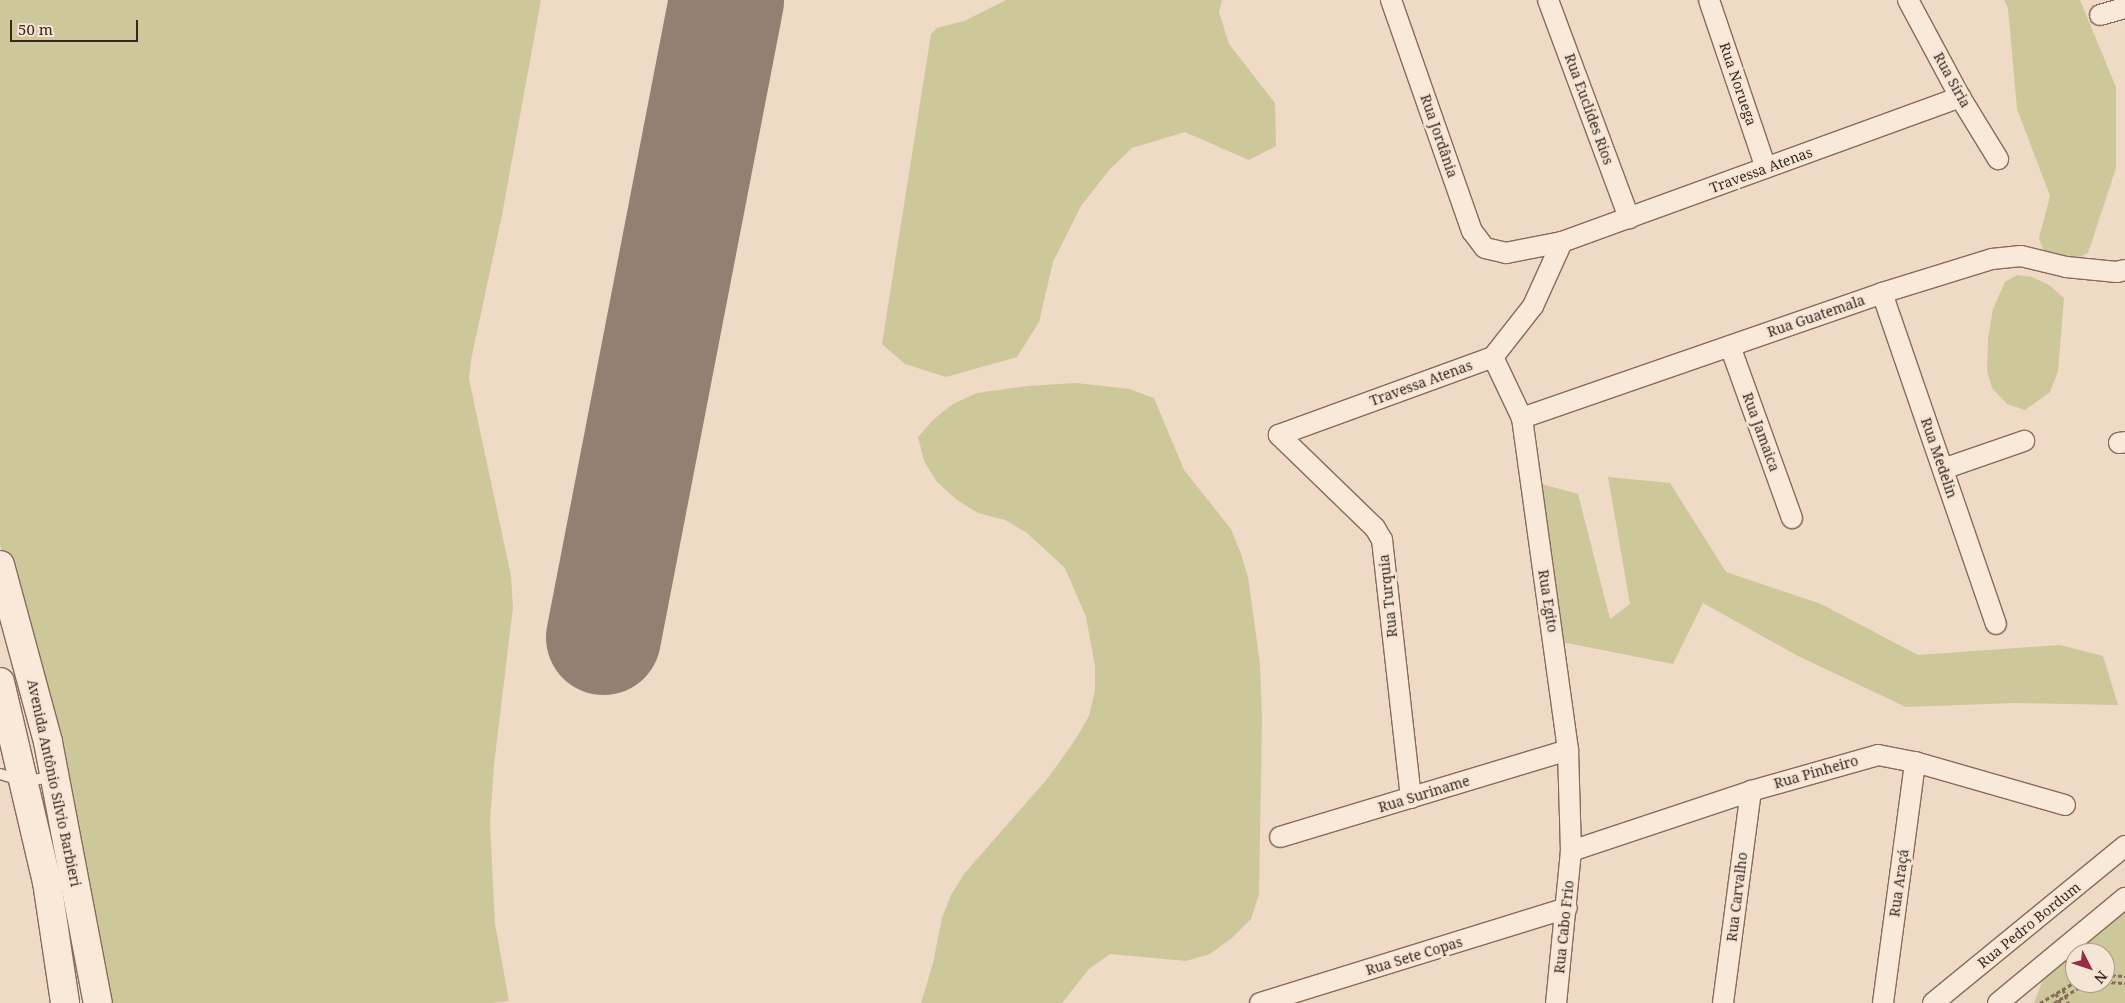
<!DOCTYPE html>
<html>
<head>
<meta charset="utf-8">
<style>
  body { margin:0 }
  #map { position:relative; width:2125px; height:1003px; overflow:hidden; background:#eedac5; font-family:"Noto Serif",serif }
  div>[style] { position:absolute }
  .green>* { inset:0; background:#ccc899 }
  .runway>* { height:115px; margin:-57.5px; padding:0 57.5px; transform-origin:57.5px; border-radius:57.5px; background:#948072 }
  .path>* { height:3px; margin-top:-1.5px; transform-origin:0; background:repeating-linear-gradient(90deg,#896a5b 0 4px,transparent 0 6.5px) }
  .roads { filter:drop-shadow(1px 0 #896a5b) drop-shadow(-1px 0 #896a5b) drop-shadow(0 1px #896a5b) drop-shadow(0 -1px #896a5b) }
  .service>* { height:10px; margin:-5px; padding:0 5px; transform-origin:5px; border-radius:5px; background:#f9e9d9 }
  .minor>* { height:20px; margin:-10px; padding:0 10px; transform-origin:10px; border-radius:10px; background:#f9e9d9 }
  .secondary>* { height:28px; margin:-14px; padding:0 14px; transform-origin:14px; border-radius:14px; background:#f9e9d9 }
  span { translate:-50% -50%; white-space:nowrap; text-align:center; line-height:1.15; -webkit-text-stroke:5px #f5e5d5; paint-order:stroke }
  .street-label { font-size:14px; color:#39261f }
  .north { position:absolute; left:2065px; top:943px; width:50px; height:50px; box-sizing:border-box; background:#f5e5d5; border:1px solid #aa998c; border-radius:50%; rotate:131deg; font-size:14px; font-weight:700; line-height:20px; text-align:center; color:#39261f }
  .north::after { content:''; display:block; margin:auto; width:18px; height:22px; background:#982c42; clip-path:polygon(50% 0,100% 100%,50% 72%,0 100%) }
  .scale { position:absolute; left:10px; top:20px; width:128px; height:22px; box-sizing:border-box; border:2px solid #39261f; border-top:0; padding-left:6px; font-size:15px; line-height:18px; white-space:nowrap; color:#39261f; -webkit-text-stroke:4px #f5e5d5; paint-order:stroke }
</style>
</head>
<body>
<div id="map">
  <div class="green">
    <div style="clip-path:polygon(0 0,541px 0,502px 215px,471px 360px,469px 379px,511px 576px,513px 607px,494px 765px,490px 822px,495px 924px,509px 1001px,491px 1003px,101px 1003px,26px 621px,0 545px)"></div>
    <div style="clip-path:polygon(1006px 0,1222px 0,1219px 12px,1229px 44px,1275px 103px,1276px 146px,1249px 160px,1185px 132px,1132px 148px,1110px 169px,1081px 206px,1053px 262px,1039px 322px,1017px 357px,946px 377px,905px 364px,882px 344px,931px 34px,937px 28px,964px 21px)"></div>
    <div style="clip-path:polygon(2004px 0,2080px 0,2116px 87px,2116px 168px,2088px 253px,2076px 259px,2044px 252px,2039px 238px,2050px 196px,2017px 109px,2008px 8px)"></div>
    <div style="clip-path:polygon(2017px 275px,2032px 277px,2049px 285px,2064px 298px,2058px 371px,2050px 392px,2025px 410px,2007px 404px,1992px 388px,1987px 371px,1988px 339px,1993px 309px,2005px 282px)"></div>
    <div style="clip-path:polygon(1076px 383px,1129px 389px,1154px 398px,1184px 470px,1231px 529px,1241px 554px,1248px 577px,1260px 664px,1262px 719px,1259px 894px,1251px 919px,1233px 937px,1210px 954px,1186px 961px,1110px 954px,1089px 969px,1062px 1003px,921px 1003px,933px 963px,942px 918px,951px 895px,964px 874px,1048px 778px,1077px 737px,1089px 716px,1095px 690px,1095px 666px,1086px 617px,1065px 568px,1027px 533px,1005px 520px,978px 513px,957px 500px,937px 482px,924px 461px,918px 437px,934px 419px,953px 404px,977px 393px,1028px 386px)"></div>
    <div style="clip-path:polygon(1608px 477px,1670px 483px,1726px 572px,1821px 604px,1918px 655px,2060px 645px,2103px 656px,2118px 705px,2014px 703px,1906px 707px,1798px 656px,1703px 603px,1673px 664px,1557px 641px,1538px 483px,1578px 494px,1610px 619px,1630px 604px)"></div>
    <div style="clip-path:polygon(2125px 912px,2125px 1003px,2034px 1003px,2042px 982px,2047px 976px,2075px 953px,2075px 983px,2105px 983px,2105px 953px,2075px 953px)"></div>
  </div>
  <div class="runway">
    <div style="left:603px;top:637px;width:649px;rotate:-79.07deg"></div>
  </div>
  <div class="path">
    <div style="left:2105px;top:975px;width:20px;rotate:3deg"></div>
    <div style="left:2105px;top:982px;width:20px;rotate:3deg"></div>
    <div style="left:2063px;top:989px;width:15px;rotate:70deg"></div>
    <div style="left:2056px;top:993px;width:11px;rotate:68deg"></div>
    <div style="left:2040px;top:1003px;width:41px;rotate:-31deg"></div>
    <div style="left:2054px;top:1003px;width:26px;rotate:-32deg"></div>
    <div style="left:2076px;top:989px;width:23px;rotate:-15deg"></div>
  </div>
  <div class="roads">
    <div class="service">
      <div style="left:0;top:774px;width:24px;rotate:17deg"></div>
      <div style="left:23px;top:781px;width:31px;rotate:-7deg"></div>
    </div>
    <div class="minor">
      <div style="left:1391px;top:0;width:245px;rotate:70.7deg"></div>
      <div style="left:1472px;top:231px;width:21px;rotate:53deg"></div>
      <div style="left:1485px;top:248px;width:22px;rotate:13deg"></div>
      <div style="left:1506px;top:253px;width:57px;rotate:-11.1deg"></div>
      <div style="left:1562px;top:242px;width:424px;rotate:-20deg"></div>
      <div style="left:1548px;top:0;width:233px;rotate:69.6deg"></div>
      <div style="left:1709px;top:0;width:177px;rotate:71.3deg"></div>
      <div style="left:1908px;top:0;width:110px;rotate:61.8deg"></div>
      <div style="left:1960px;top:97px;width:73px;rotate:58.5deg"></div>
      <div style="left:2100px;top:15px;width:26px;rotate:-16deg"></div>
      <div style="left:1882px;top:293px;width:350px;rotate:71deg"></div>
      <div style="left:1730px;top:346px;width:183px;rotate:70.2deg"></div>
      <div style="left:1493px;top:357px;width:68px;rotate:64.6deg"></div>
      <div style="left:1522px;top:418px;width:335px;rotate:82.1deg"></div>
      <div style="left:1568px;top:750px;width:101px;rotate:88.3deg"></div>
      <div style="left:1571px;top:851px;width:153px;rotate:95.6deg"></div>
      <div style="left:1522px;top:418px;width:381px;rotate:-19.1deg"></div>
      <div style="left:1882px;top:293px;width:115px;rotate:-17.2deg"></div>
      <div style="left:1992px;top:259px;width:29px;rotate:-6deg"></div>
      <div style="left:2021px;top:256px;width:46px;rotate:13.7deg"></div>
      <div style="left:2066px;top:267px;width:51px;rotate:5.6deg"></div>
      <div style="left:2117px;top:272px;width:8px;rotate:-14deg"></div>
      <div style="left:2119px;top:443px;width:6px;rotate:-9deg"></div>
      <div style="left:1943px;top:469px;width:86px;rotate:-19.1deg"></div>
      <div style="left:1411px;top:798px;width:260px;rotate:-96.4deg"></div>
      <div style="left:1382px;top:540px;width:14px;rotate:-120deg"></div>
      <div style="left:1375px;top:528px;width:134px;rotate:-135.9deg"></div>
      <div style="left:1279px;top:435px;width:228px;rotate:-20deg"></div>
      <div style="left:1493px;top:357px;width:65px;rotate:-51.9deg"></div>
      <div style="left:1533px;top:306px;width:70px;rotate:-65.6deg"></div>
      <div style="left:1280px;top:837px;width:301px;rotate:-16.8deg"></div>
      <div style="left:1571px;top:851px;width:190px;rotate:-18.4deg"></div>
      <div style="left:1751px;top:791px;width:132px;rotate:-15.8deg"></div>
      <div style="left:1878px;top:755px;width:38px;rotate:11deg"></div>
      <div style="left:1915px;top:762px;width:156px;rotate:16deg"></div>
      <div style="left:1260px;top:1003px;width:321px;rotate:-17.2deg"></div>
      <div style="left:1723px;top:1003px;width:214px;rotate:-82.5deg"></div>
      <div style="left:1883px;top:1003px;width:243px;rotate:-82.4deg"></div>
      <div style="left:1933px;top:1003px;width:248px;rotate:-39.3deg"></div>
      <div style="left:1998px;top:1003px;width:165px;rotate:-39.6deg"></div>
    </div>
    <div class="secondary">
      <div style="left:0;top:565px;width:183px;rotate:74.8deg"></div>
      <div style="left:48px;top:742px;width:266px;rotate:79.2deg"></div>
      <div style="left:0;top:682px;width:205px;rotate:76.8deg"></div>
      <div style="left:47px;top:882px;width:122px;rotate:81.5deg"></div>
    </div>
  </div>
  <div class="street-label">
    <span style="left:1952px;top:80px;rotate:61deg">Rua Síria</span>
    <span style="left:1738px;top:84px;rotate:71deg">Rua Noruega</span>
    <span style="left:1589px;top:109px;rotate:70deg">Rua Euclídes Rios</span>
    <span style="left:1439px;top:136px;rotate:71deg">Rua Jordânia</span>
    <span style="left:1761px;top:170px;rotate:-20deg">Travessa Atenas</span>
    <span style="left:1816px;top:316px;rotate:-19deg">Rua Guatemala</span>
    <span style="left:1421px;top:383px;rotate:-20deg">Travessa Atenas</span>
    <span style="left:1761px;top:432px;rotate:70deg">Rua Jamaica</span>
    <span style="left:1939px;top:458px;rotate:71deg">Rua Medelin</span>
    <span style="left:1388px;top:596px;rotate:-96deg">Rua Turquia</span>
    <span style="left:1548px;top:601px;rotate:81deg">Rua Egito</span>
    <span style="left:1816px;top:772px;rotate:-16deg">Rua Pinheiro</span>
    <span style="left:54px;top:783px;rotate:78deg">Avenida Antônio Sílvio Barbieri</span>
    <span style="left:1424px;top:794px;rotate:-17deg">Rua Suriname</span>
    <span style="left:1899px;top:883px;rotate:-82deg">Rua Araçá</span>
    <span style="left:1737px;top:897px;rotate:-83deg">Rua Carvalho</span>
    <span style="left:2029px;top:925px;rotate:-39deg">Rua Pedro Bordum</span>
    <span style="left:1564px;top:927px;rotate:-84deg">Rua Cabo Frio</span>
    <span style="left:1414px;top:956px;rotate:-17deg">Rua Sete Copas</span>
  </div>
  <div class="north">N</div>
  <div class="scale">50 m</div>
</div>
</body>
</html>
